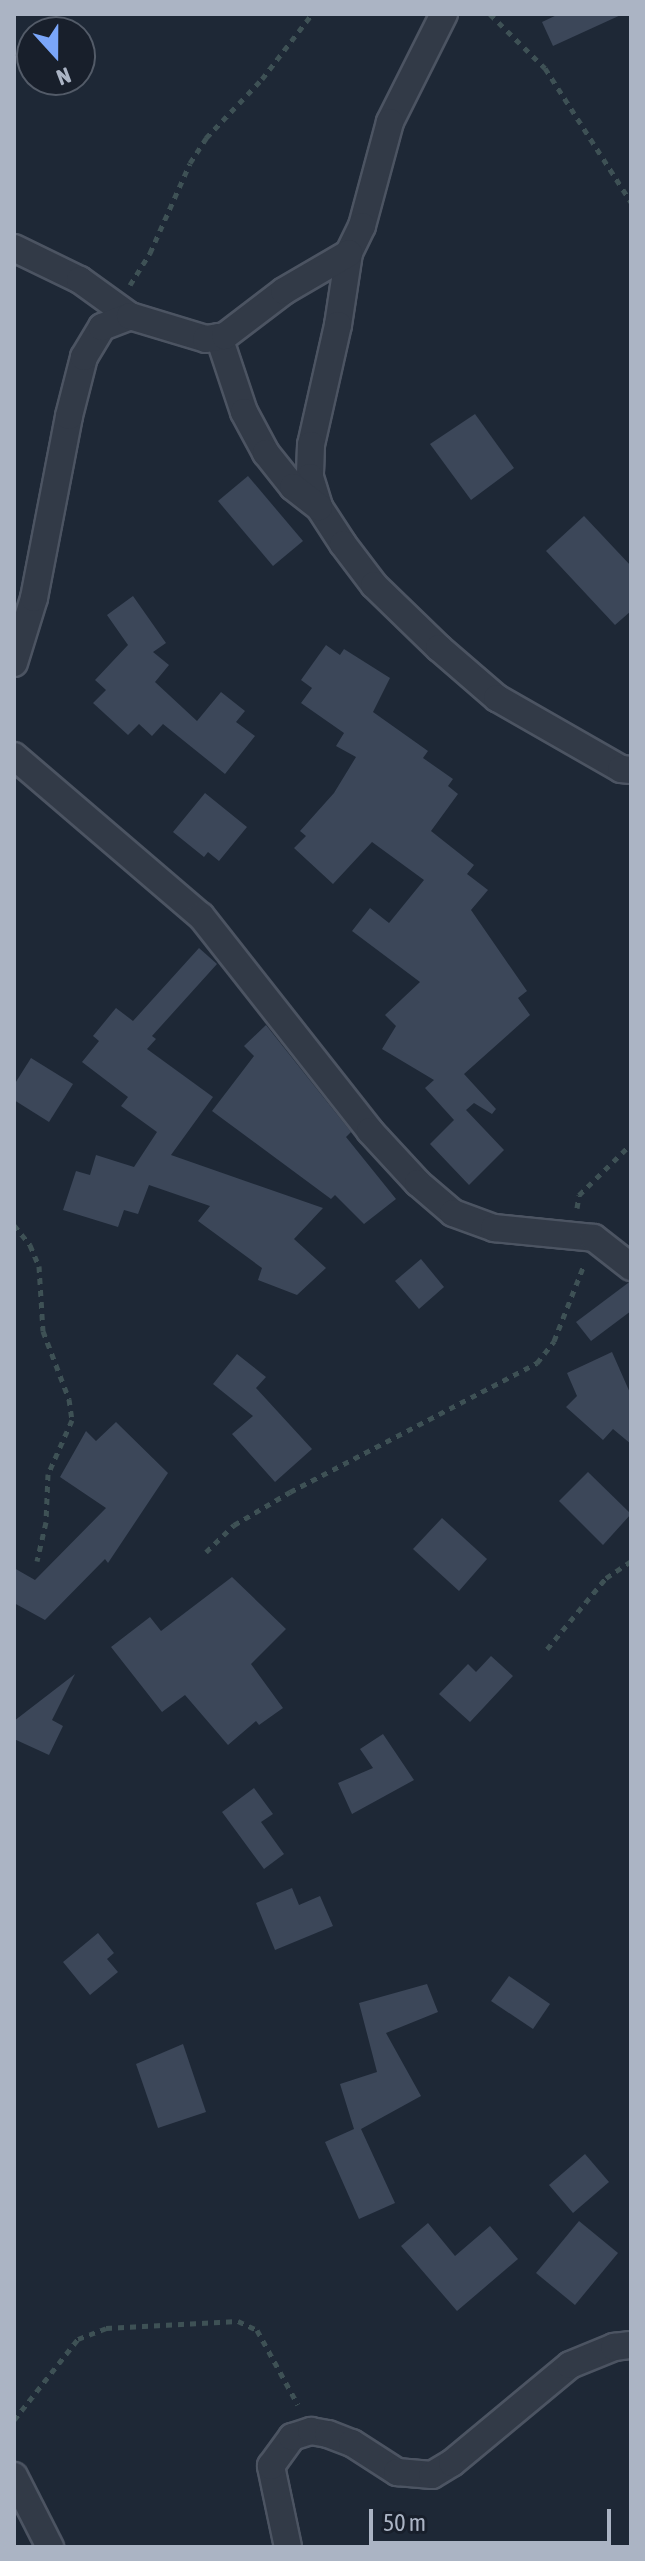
<!DOCTYPE html>
<html>
<head>
<meta charset="utf-8">
<style>
  body { margin:0 }
  #map { position:relative; width:645px; height:2561px; overflow:hidden; background:#1e2836; font-family:"Asap Condensed",sans-serif }
  div>[style] { position:absolute }
  .building>* { inset:0; background:#3c4759 }
  .path>* { height:5px; margin-top:-2.5px; transform-origin:0; background:repeating-linear-gradient(90deg,#3e5155 0 6px,transparent 0 12px) }
  .roads { filter:drop-shadow(2px 0 #4c5462) drop-shadow(-2px 0 #4c5462) drop-shadow(0 2px #4c5462) drop-shadow(0 -2px #4c5462) }
  .street>* { height:26px; margin:-13px; padding:0 13px; transform-origin:13px; border-radius:13px; background:#323a47 }
  span { translate:-50% -50%; white-space:nowrap; text-align:center; line-height:1.15; -webkit-text-stroke:6px #181f2b; paint-order:stroke }
  .frame { position:absolute; inset:0; border:16px solid #abb4c4; pointer-events:none }
  .north { position:absolute; left:16px; top:16px; width:80px; height:80px; box-sizing:border-box; background:#181f2b; border:2px solid #535b68; border-radius:50%; rotate:159deg; font-size:22px; font-weight:700; line-height:32px; text-align:center; color:#abb4c4 }
  .north::after { content:''; display:block; margin:auto; width:28px; height:36px; background:#7aa6fa; clip-path:polygon(50% 0,100% 100%,50% 72%,0 100%) }
  .scale { position:absolute; left:369px; top:2509px; width:242px; height:36px; box-sizing:border-box; border:4px solid #abb4c4; border-top:0; padding-left:10px; font-size:24px; line-height:28px; white-space:nowrap; color:#abb4c4; -webkit-text-stroke:6px #181f2b; paint-order:stroke }
</style>
</head>
<body>
<div id="map">
  <div class="building">
    <div style="clip-path:polygon(559px 14px,623px 14px,553px 46px,542px 22px)"></div>
    <div style="clip-path:polygon(475px 414px,514px 468px,471px 500px,430px 444px)"></div>
    <div style="clip-path:polygon(248px 476px,303px 541px,273px 566px,218px 501px)"></div>
    <div style="clip-path:polygon(584px 516px,631px 566px,631px 611px,615px 625px,546px 551px)"></div>
    <div style="clip-path:polygon(133px 596px,166px 643px,153px 652px,169px 665px,155px 682px,197px 721px,221px 692px,245px 711px,236px 722px,255px 736px,225px 774px,163px 724px,152px 736px,139px 724px,128px 735px,93px 703px,106px 690px,95px 680px,128px 645px,107px 615px)"></div>
    <div style="clip-path:polygon(326px 645px,340px 655px,344px 649px,390px 678px,373px 712px,428px 751px,423px 758px,453px 779px,448px 786px,458px 794px,431px 831px,474px 865px,467px 874px,488px 890px,471px 910px,527px 991px,518px 998px,530px 1015px,464px 1074px,496px 1109px,492px 1114px,474px 1103px,466px 1110px,504px 1150px,469px 1185px,430px 1144px,454px 1120px,425px 1088px,434px 1080px,382px 1049px,396px 1026px,385px 1015px,420px 982px,352px 931px,370px 908px,389px 923px,424px 880px,372px 842px,333px 884px,294px 848px,306px 836px,300px 831px,334px 793px,356px 757px,336px 746px,344px 733px,301px 703px,312px 688px,301px 680px)"></div>
    <div style="clip-path:polygon(205px 793px,247px 827px,219px 861px,208px 852px,204px 857px,173px 832px)"></div>
    <div style="clip-path:polygon(199px 948px,217px 964px,152px 1036px,156px 1039px,147px 1049px,213px 1097px,171px 1155px,323px 1208px,294px 1239px,326px 1268px,297px 1295px,258px 1280px,262px 1268px,198px 1221px,210px 1206px,149px 1185px,138px 1214px,124px 1210px,118px 1227px,63px 1210px,76px 1171px,90px 1175px,96px 1155px,134px 1167px,157px 1132px,121px 1106px,128px 1097px,82px 1062px,99px 1041px,93px 1036px,116px 1008px,133px 1021px)"></div>
    <div style="clip-path:polygon(266px 1025px,351px 1132px,346px 1137px,396px 1199px,364px 1224px,335px 1195px,331px 1199px,212px 1111px,254px 1056px,244px 1046px)"></div>
    <div style="clip-path:polygon(31px 1058px,73px 1084px,49px 1122px,14px 1100px,14px 1085px)"></div>
    <div style="clip-path:polygon(421px 1259px,444px 1287px,419px 1309px,395px 1281px)"></div>
    <div style="clip-path:polygon(628px 1283px,631px 1283px,631px 1311px,591px 1341px,576px 1322px)"></div>
    <div style="clip-path:polygon(612px 1352px,631px 1395px,631px 1444px,613px 1429px,603px 1440px,566px 1407px,577px 1396px,567px 1373px)"></div>
    <div style="clip-path:polygon(237px 1354px,266px 1377px,256px 1388px,312px 1449px,275px 1482px,232px 1434px,253px 1416px,213px 1384px)"></div>
    <div style="clip-path:polygon(116px 1422px,168px 1473px,108px 1563px,105px 1559px,45px 1620px,14px 1603px,14px 1568px,35px 1580px,106px 1508px,60px 1477px,86px 1431px,96px 1441px)"></div>
    <div style="clip-path:polygon(588px 1472px,631px 1514px,603px 1545px,559px 1501px)"></div>
    <div style="clip-path:polygon(442px 1518px,487px 1559px,459px 1591px,413px 1549px)"></div>
    <div style="clip-path:polygon(232px 1577px,286px 1629px,251px 1664px,283px 1708px,259px 1725px,256px 1721px,228px 1745px,185px 1695px,162px 1712px,111px 1647px,150px 1617px,161px 1631px)"></div>
    <div style="clip-path:polygon(491px 1656px,513px 1676px,470px 1722px,439px 1694px,468px 1664px,476px 1672px)"></div>
    <div style="clip-path:polygon(75px 1674px,52px 1720px,63px 1726px,49px 1755px,14px 1739px,14px 1721px)"></div>
    <div style="clip-path:polygon(383px 1734px,414px 1780px,352px 1814px,338px 1783px,373px 1768px,360px 1749px)"></div>
    <div style="clip-path:polygon(254px 1788px,273px 1814px,261px 1822px,284px 1854px,264px 1869px,222px 1812px)"></div>
    <div style="clip-path:polygon(292px 1888px,299px 1905px,320px 1896px,333px 1926px,275px 1950px,256px 1903px)"></div>
    <div style="clip-path:polygon(98px 1933px,114px 1953px,107px 1959px,118px 1972px,90px 1995px,63px 1962px)"></div>
    <div style="clip-path:polygon(509px 1976px,550px 2004px,533px 2029px,491px 2001px)"></div>
    <div style="clip-path:polygon(427px 1984px,438px 2012px,386px 2033px,421px 2096px,361px 2129px,395px 2203px,359px 2219px,325px 2142px,354px 2129px,340px 2084px,377px 2072px,359px 2003px)"></div>
    <div style="clip-path:polygon(183px 2044px,206px 2112px,158px 2128px,136px 2064px)"></div>
    <div style="clip-path:polygon(585px 2154px,609px 2182px,573px 2213px,549px 2185px)"></div>
    <div style="clip-path:polygon(579px 2221px,618px 2253px,575px 2305px,536px 2273px)"></div>
    <div style="clip-path:polygon(428px 2223px,455px 2256px,490px 2226px,518px 2259px,457px 2311px,401px 2246px)"></div>
  </div>
  <div class="path">
    <div style="left:490px;top:14px;width:77px;rotate:44.5deg"></div>
    <div style="left:545px;top:68px;width:159px;rotate:57.3deg"></div>
    <div style="left:130px;top:285px;width:38px;rotate:-58deg"></div>
    <div style="left:150px;top:253px;width:98px;rotate:-66deg"></div>
    <div style="left:190px;top:163px;width:30px;rotate:-57deg"></div>
    <div style="left:206px;top:138px;width:81px;rotate:-46.5deg"></div>
    <div style="left:262px;top:79px;width:82px;rotate:-52.4deg"></div>
    <div style="left:577px;top:1208px;width:13px;rotate:-81deg"></div>
    <div style="left:579px;top:1195px;width:73px;rotate:-44.4deg"></div>
    <div style="left:14px;top:1225px;width:26px;rotate:51deg"></div>
    <div style="left:30px;top:1245px;width:23px;rotate:67deg"></div>
    <div style="left:39px;top:1266px;width:65px;rotate:86.5deg"></div>
    <div style="left:43px;top:1331px;width:73px;rotate:69.1deg"></div>
    <div style="left:69px;top:1399px;width:21px;rotate:82deg"></div>
    <div style="left:72px;top:1420px;width:59px;rotate:114deg"></div>
    <div style="left:48px;top:1474px;width:48px;rotate:92.4deg"></div>
    <div style="left:46px;top:1522px;width:40px;rotate:103deg"></div>
    <div style="left:206px;top:1552px;width:39px;rotate:-44deg"></div>
    <div style="left:234px;top:1525px;width:65px;rotate:-30.5deg"></div>
    <div style="left:290px;top:1492px;width:279px;rotate:-27.6deg"></div>
    <div style="left:537px;top:1363px;width:28px;rotate:-52deg"></div>
    <div style="left:554px;top:1341px;width:82px;rotate:-68.5deg"></div>
    <div style="left:547px;top:1649px;width:92px;rotate:-50.3deg"></div>
    <div style="left:606px;top:1578px;width:30px;rotate:-34deg"></div>
    <div style="left:14px;top:2420px;width:103px;rotate:-51.7deg"></div>
    <div style="left:78px;top:2339px;width:30px;rotate:-21deg"></div>
    <div style="left:106px;top:2328px;width:132px;rotate:-3deg"></div>
    <div style="left:238px;top:2321px;width:21px;rotate:25deg"></div>
    <div style="left:257px;top:2330px;width:85px;rotate:61.3deg"></div>
  </div>
  <div class="roads">
    <div class="street">
      <div style="left:444px;top:14px;width:121px;rotate:116.6deg"></div>
      <div style="left:390px;top:122px;width:108px;rotate:105.1deg"></div>
      <div style="left:362px;top:226px;width:30px;rotate:116deg"></div>
      <div style="left:349px;top:253px;width:73px;rotate:98.7deg"></div>
      <div style="left:338px;top:325px;width:123px;rotate:102.7deg"></div>
      <div style="left:311px;top:445px;width:32px;rotate:92deg"></div>
      <div style="left:310px;top:477px;width:31px;rotate:73deg"></div>
      <div style="left:319px;top:507px;width:44px;rotate:57deg"></div>
      <div style="left:343px;top:544px;width:51px;rotate:52.9deg"></div>
      <div style="left:374px;top:585px;width:91px;rotate:44.1deg"></div>
      <div style="left:439px;top:648px;width:77px;rotate:40.8deg"></div>
      <div style="left:497px;top:698px;width:143px;rotate:29.8deg"></div>
      <div style="left:621px;top:769px;width:10px;rotate:6deg"></div>
      <div style="left:14px;top:248px;width:73px;rotate:25.9deg"></div>
      <div style="left:80px;top:280px;width:62px;rotate:35.8deg"></div>
      <div style="left:219px;top:337px;width:79px;rotate:71.6deg"></div>
      <div style="left:244px;top:412px;width:47px;rotate:61.8deg"></div>
      <div style="left:266px;top:453px;width:43px;rotate:51.5deg"></div>
      <div style="left:293px;top:487px;width:33px;rotate:38deg"></div>
      <div style="left:14px;top:663px;width:68px;rotate:-72.9deg"></div>
      <div style="left:34px;top:598px;width:185px;rotate:-79.1deg"></div>
      <div style="left:69px;top:416px;width:61px;rotate:-75.7deg"></div>
      <div style="left:84px;top:357px;width:35px;rotate:-59deg"></div>
      <div style="left:102px;top:327px;width:30px;rotate:-21deg"></div>
      <div style="left:130px;top:316px;width:79px;rotate:16.8deg"></div>
      <div style="left:206px;top:339px;width:19px;rotate:-9deg"></div>
      <div style="left:225px;top:336px;width:74px;rotate:-37.3deg"></div>
      <div style="left:284px;top:291px;width:75px;rotate:-30.3deg"></div>
      <div style="left:14px;top:756px;width:246px;rotate:40.6deg"></div>
      <div style="left:201px;top:916px;width:273px;rotate:51.8deg"></div>
      <div style="left:370px;top:1131px;width:71px;rotate:47.3deg"></div>
      <div style="left:418px;top:1183px;width:46px;rotate:40.6deg"></div>
      <div style="left:453px;top:1213px;width:44px;rotate:20.1deg"></div>
      <div style="left:494px;top:1228px;width:100px;rotate:5.7deg"></div>
      <div style="left:594px;top:1238px;width:47px;rotate:38.1deg"></div>
      <div style="left:14px;top:2476px;width:80px;rotate:63.1deg"></div>
      <div style="left:288px;top:2547px;width:83px;rotate:-101.9deg"></div>
      <div style="left:271px;top:2466px;width:36px;rotate:-54deg"></div>
      <div style="left:292px;top:2437px;width:20px;rotate:-18deg"></div>
      <div style="left:311px;top:2431px;width:17px;rotate:10deg"></div>
      <div style="left:328px;top:2434px;width:26px;rotate:21deg"></div>
      <div style="left:352px;top:2443px;width:54px;rotate:32.8deg"></div>
      <div style="left:397px;top:2472px;width:35px;rotate:5deg"></div>
      <div style="left:432px;top:2475px;width:23px;rotate:-31deg"></div>
      <div style="left:452px;top:2463px;width:153px;rotate:-39.7deg"></div>
      <div style="left:570px;top:2365px;width:48px;rotate:-22.2deg"></div>
      <div style="left:614px;top:2347px;width:17px;rotate:-7deg"></div>
    </div>
  </div>
  <div class="frame"></div>
  <div class="north">N</div>
  <div class="scale">50 m</div>
</div>
</body>
</html>
